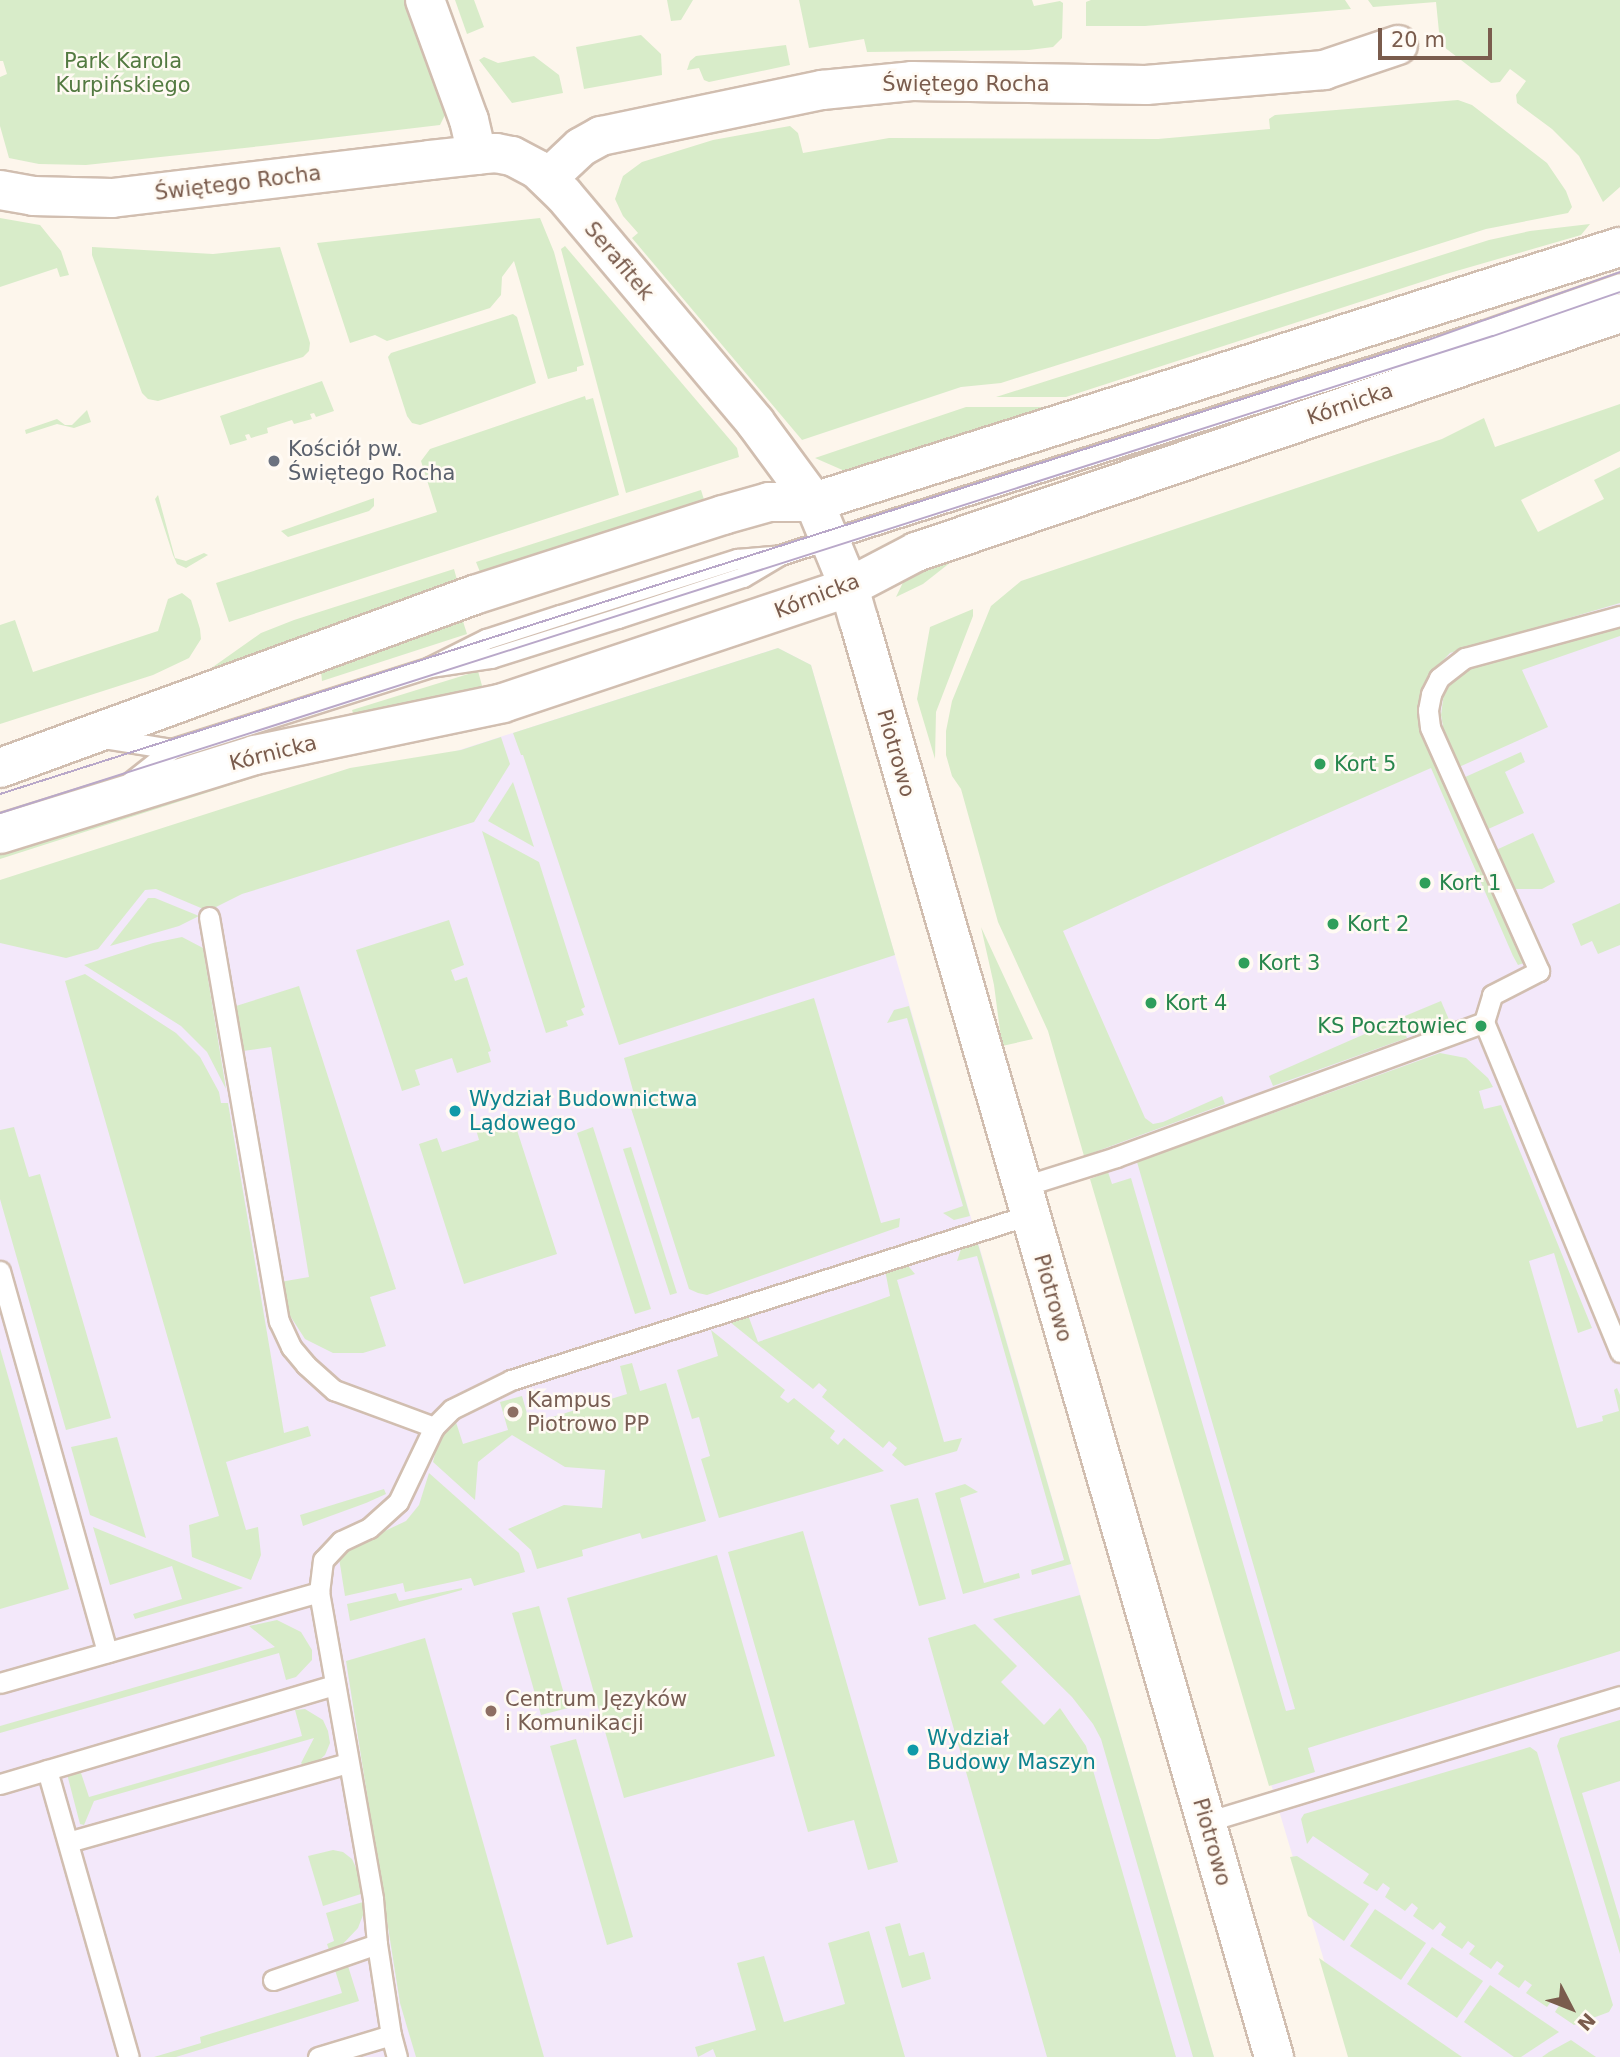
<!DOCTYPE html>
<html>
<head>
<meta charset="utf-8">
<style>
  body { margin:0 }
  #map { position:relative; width:1620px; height:2057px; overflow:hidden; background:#fdf6ec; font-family:"DejaVu Sans",sans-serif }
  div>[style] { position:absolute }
  .education>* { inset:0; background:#f3e8fa }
  .green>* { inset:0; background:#d8ecc9 }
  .roads { filter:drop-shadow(2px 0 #d1beb0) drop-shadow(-2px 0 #d1beb0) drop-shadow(0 2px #d1beb0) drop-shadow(0 -2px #d1beb0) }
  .lane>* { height:19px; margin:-9.5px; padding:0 9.5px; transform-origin:9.5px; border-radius:9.5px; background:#fff }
  .street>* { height:38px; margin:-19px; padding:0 19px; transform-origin:19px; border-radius:19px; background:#fff }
  .secondary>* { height:38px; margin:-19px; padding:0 19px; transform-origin:19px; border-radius:19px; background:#fff }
  .tram>* { height:2px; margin:-1px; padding:0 1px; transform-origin:1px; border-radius:1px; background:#b9a8c9 }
  .dots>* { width:19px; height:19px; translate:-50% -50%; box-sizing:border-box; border:4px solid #fffaf3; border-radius:50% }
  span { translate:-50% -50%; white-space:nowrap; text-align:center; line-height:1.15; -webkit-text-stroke:5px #fffaf3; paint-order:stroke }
  .park-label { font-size:21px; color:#537a41 }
  .street-label { font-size:21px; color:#7a5c4d }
  .worship-label { font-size:21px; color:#5b616d }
  .left { translate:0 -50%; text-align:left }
  .leisure-label { font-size:21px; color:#27864d }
  .right { translate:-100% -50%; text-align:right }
  .culture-label { font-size:21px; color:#0d838f }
  .education-label { font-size:21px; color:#785e54 }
  .north { position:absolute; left:1536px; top:1973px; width:70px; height:70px; -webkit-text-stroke:5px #fffaf3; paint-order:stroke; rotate:132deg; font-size:19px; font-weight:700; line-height:28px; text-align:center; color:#7a5c4d }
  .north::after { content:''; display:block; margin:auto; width:24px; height:32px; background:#7a5c4d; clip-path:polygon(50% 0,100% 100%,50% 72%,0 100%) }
  .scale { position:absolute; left:1378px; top:28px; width:114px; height:32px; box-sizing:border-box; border:4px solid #7a5c4d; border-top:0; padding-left:9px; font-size:21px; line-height:24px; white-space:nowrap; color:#7a5c4d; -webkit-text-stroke:5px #fffaf3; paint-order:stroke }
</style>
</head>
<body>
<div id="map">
  <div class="education">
    <div style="clip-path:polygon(1620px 582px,1620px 2057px,1353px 2057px,1194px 1528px,983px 781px)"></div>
    <div style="clip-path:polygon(778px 648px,811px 665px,1214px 2057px,0 2057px,0 897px)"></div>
  </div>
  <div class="green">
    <div style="clip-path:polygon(0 0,411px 0,448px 109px,440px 125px,262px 146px,86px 165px,39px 164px,9px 158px,0 126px,0 77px,7px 74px,3px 61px,0 61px)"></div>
    <div style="clip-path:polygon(455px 0,474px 0,484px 27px,467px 34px)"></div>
    <div style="clip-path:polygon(667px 0,693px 0,681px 20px,671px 21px)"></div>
    <div style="clip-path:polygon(799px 0,1032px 0,1034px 6px,1060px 1px,1063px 3px,1062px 38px,1053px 47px,1029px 50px,867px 52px,864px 39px,809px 48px)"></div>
    <div style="clip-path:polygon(1091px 0,1345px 0,1351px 9px,1145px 26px,1086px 26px,1086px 2px)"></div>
    <div style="clip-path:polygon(1368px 0,1620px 0,1620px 187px,1603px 202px,1579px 156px,1552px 129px,1517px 103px,1516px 95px,1526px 81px,1510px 69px,1500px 82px,1491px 83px,1444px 47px,1440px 42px,1436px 2px,1373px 7px)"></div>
    <div style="clip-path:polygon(641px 35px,661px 54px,662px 75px,584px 89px,576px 47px)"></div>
    <div style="clip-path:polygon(786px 45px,790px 65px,709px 82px,704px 80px,699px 68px,687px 70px,690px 61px,696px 56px)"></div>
    <div style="clip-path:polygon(534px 56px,559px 75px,563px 93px,512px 103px,479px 60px,484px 57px,498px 63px)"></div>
    <div style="clip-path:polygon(1458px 100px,1472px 105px,1547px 163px,1566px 191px,1572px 207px,1568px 213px,1486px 229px,1001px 383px,961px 387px,802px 440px,632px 238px,638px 233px,623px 216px,615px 199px,623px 176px,642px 162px,713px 140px,790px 126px,798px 133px,803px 153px,889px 138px,1158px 139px,1270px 129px,1269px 119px,1275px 115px)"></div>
    <div style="clip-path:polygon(0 218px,40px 225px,61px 251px,69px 275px,60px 277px,57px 268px,0 287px)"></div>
    <div style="clip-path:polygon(540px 218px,554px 252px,584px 365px,577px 367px,577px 371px,548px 379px,514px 261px,502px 277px,501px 295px,490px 308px,387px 341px,375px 335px,350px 343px,317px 243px)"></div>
    <div style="clip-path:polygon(1590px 224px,1581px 235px,1446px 274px,1066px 397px,996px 397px,1489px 240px,1530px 231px)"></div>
    <div style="clip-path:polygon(565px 246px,737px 448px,739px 457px,626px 493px,561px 249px)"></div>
    <div style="clip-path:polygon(92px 247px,213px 254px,280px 247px,310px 343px,309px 351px,303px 357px,158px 401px,148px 399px,142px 393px,92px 255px)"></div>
    <div style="clip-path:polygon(513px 314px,517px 317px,536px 383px,420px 425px,412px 423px,407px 416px,388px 357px,391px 353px)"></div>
    <div style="clip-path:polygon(322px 381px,334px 411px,316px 417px,314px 413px,310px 414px,312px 419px,294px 424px,292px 420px,267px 428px,268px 433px,251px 438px,249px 434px,245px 435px,247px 440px,230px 445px,220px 416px)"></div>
    <div style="clip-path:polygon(585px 396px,586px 400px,593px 398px,619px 495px,229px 622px,216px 583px,437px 512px,421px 461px,430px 449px)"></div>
    <div style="clip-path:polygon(1620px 404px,1620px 451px,1521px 500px,1538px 532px,1604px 499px,1594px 480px,1620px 467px,1620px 603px,1450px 653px,1431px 673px,1420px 700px,1422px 731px,1428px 746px,1524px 963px,1518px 965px,1513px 956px,1431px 768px,1157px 888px,1063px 931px,1145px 1118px,1153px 1124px,1163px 1122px,1222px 1096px,1225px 1104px,1084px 1156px,1048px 1031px,998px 922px,961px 789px,952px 776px,946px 755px,946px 731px,952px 701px,991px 606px,1021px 581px,1442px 439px,1484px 418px,1495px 447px)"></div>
    <div style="clip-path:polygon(966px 407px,1054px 407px,847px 472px,815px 458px)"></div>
    <div style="clip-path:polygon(87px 410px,91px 422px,74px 428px,57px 424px,26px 434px,25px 430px,57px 419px,65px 425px,72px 425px)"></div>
    <div style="clip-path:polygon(701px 490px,706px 506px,482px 577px,476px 562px)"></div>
    <div style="clip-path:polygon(158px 495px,175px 558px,186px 561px,204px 553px,208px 555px,186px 568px,177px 564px,173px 555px,155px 499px)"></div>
    <div style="clip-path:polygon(374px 498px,374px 506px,369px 511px,288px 537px,281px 531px)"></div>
    <div style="clip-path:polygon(965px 551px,923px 584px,896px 597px,907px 574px)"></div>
    <div style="clip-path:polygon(454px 569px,459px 587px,0 760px,0 745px,161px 695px,210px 669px,261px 633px,294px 620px)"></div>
    <div style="clip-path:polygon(182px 593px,191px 600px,200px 629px,201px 639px,189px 658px,153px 675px,0 724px,0 625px,15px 620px,33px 672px,158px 631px,168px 599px)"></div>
    <div style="clip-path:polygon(973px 609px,973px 616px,936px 712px,935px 759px,917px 699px,930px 627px)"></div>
    <div style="clip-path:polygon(460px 612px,467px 634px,322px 681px,321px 671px)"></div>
    <div style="clip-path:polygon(1620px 627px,1620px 636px,1522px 670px,1548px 727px,1459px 767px,1445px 738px,1441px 715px,1444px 692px,1449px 682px,1468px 668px)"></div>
    <div style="clip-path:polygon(778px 648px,811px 665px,895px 955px,619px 1045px,523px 755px,521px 755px,513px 733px)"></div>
    <div style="clip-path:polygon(478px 671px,484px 693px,354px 716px,352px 710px)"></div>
    <div style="clip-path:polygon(501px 737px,510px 764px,474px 822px,242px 894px,208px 911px,156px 889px,145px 890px,98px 949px,66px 958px,0 943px,0 880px,350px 768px,461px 750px)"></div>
    <div style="clip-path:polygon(347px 748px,0 859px,0 845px)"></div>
    <div style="clip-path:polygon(1521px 752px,1525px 762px,1505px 772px,1524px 813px,1486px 830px,1463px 778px)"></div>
    <div style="clip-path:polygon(513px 782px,534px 847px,488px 821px)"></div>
    <div style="clip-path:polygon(482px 831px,539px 862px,585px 1007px,581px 1009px,584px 1015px,566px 1021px,568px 1026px,546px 1033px)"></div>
    <div style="clip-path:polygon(1533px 833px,1555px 882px,1542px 889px,1513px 889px,1496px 850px)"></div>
    <div style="clip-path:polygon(148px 898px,155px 898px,199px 916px,179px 926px,110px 946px)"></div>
    <div style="clip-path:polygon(1620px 903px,1620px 945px,1598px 954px,1592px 941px,1581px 946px,1572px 924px)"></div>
    <div style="clip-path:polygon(449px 920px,464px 965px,451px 970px,455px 981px,467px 977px,491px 1051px,488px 1052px,491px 1062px,457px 1073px,452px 1058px,415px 1070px,420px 1085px,402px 1091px,356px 950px)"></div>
    <div style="clip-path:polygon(981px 927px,1033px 1039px,1002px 1046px,994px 985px)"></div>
    <div style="clip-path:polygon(182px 937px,203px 948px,226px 1089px,207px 1052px,181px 1026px,84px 965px,153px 943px)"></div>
    <div style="clip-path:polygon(85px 974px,176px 1033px,200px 1057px,219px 1092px,221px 1103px,228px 1103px,284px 1433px,308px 1426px,311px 1436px,226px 1462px,246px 1530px,258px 1527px,261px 1555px,251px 1580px,192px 1557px,189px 1525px,219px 1516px,65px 981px)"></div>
    <div style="clip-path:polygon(299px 986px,396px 1289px,370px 1297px,386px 1346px,363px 1353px,333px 1353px,305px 1339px,287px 1311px,280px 1282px,309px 1277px,271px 1047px,243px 1051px,236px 1006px)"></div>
    <div style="clip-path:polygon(814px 998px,881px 1223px,900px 1218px,899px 1227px,707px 1295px,698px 1293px,689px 1289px,628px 1099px,634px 1094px,624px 1058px)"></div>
    <div style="clip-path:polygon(1441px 1001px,1450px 1022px,1413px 1036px,1405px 1016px)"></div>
    <div style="clip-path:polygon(909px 1006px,970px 1216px,954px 1220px,943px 1213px,963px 1206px,907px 1018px,887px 1023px,894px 1010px)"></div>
    <div style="clip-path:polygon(1399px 1019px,1407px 1038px,1273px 1086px,1269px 1076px)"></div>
    <div style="clip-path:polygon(1440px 1053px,1466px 1058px,1488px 1078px,1493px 1087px,1479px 1091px,1484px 1109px,1501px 1105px,1592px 1328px,1578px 1333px,1554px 1253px,1529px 1261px,1577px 1428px,1603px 1421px,1602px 1416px,1619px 1411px,1614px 1390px,1617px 1388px,1620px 1395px,1620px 1651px,1308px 1748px,1315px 1772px,1269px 1786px,1090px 1179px,1108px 1172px,1112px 1184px,1131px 1178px,1286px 1711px,1295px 1709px,1137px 1162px)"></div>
    <div style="clip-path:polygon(508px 1115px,511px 1124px,515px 1124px,557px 1254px,464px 1284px,419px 1144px,437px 1138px,442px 1152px,479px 1140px,475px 1126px)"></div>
    <div style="clip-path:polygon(14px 1127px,29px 1177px,40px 1174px,111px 1418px,66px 1430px,0 1199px,0 1130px)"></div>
    <div style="clip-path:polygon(593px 1127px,651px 1309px,635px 1314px,577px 1133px)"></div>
    <div style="clip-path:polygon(631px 1147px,677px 1293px,670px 1295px,623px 1149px)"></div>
    <div style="clip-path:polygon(978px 1244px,1071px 1564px,1032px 1575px,1031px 1570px,1064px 1560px,977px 1256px,957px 1261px,961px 1249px)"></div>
    <div style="clip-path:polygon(904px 1261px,915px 1274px,897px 1280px,944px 1442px,962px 1438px,957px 1451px,905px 1466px,892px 1455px,897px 1448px,889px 1441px,883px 1448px,822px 1397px,827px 1390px,819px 1383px,813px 1389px,730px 1322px,748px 1315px,758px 1342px,865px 1305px,890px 1296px,885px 1270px)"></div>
    <div style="clip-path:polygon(711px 1330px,785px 1390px,780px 1397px,788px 1403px,794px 1398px,835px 1431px,830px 1438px,838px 1445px,844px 1438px,884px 1471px,719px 1518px,701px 1459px,710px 1456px,699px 1417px,692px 1419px,677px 1370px,718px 1356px)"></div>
    <div style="clip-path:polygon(0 1348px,69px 1589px,0 1609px)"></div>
    <div style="clip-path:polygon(632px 1363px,640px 1391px,666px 1383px,706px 1521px,642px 1539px,640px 1533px,582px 1550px,583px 1556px,537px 1569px,531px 1550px,508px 1529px,564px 1505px,602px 1508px,605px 1470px,565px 1467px,512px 1435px,478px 1462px,475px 1500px,433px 1462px,436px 1450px,454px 1416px,463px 1444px,508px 1430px,500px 1402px,522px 1396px,530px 1424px,627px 1394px,620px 1366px)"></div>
    <div style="clip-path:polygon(117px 1437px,146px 1538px,90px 1515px,71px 1447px)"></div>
    <div style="clip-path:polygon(429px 1473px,519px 1553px,525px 1572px,474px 1586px,471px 1578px,405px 1592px,403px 1583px,345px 1596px,339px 1558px,351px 1547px,406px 1521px,419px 1505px)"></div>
    <div style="clip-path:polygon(965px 1484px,978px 1492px,960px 1498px,984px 1583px,1019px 1573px,1020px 1578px,963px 1594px,935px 1493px)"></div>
    <div style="clip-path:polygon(384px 1489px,386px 1494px,366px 1503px,303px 1526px,300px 1515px)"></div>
    <div style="clip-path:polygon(918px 1498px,946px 1599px,919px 1606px,890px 1505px)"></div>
    <div style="clip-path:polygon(93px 1527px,243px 1588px,135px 1619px,133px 1614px,182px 1599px,172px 1566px,110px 1585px)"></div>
    <div style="clip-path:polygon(803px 1531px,898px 1862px,868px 1870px,854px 1820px,808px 1832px,728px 1552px)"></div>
    <div style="clip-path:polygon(717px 1555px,775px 1756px,624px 1798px,567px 1598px)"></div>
    <div style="clip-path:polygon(462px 1588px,462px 1590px,350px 1621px,347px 1604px,396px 1593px,399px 1601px)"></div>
    <div style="clip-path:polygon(1080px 1595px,1214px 2057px,1193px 2057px,1101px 1739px,1093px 1724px,1072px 1697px,993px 1619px)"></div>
    <div style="clip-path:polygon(539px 1606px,568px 1708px,541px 1715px,512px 1613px)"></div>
    <div style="clip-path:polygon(277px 1620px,301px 1632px,312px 1650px,312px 1660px,296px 1677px,286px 1680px,279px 1653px,0 1733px,0 1726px,275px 1647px,249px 1626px)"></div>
    <div style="clip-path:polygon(975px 1624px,1017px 1666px,1001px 1682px,1044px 1725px,1060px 1708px,1086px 1746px,1176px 2057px,1047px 2057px,928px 1638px)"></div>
    <div style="clip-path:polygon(425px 1638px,544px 2057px,416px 2057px,407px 2027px,400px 2003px,346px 1661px)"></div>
    <div style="clip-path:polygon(305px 1709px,323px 1720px,328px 1731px,330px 1743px,325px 1755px,315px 1764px,304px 1766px,301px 1763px,314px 1738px,94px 1801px,84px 1825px,80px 1824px,67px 1774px,81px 1773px,89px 1797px,302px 1736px,295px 1710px)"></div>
    <div style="clip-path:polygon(1620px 1720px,1620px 1781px,1582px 1793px,1620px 1920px,1620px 1954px,1557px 1746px,1560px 1738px)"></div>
    <div style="clip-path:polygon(576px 1739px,633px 1937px,607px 1945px,550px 1746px)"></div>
    <div style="clip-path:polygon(1530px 1747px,1537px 1752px,1613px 2005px,1609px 2012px,1574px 2025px,1555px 2012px,1560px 2004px,1553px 1999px,1547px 2007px,1526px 1993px,1532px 1985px,1525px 1980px,1519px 1988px,1498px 1974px,1504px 1966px,1497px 1961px,1491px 1969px,1469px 1954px,1475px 1946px,1468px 1941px,1462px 1949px,1441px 1935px,1446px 1927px,1440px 1922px,1433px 1930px,1413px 1916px,1418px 1908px,1412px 1903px,1405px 1911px,1385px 1897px,1390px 1888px,1383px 1883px,1377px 1891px,1363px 1883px,1369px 1874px,1313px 1836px,1307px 1844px,1301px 1819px,1304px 1814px)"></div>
    <div style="clip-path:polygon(333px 1850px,343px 1852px,352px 1859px,357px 1870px,361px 1894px,323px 1906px,308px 1856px)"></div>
    <div style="clip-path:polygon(1297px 1856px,1369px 1904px,1344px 1941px,1308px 1916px,1290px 1857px)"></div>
    <div style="clip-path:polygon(363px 1902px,363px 1915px,358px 1928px,340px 1947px,329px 1950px,327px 1944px,334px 1941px,326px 1913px)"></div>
    <div style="clip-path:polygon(1375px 1909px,1426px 1943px,1401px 1980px,1350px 1946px)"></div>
    <div style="clip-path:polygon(900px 1923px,909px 1956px,924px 1952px,931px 1979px,902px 1988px,885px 1927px)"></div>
    <div style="clip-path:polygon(869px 1931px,905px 2057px,716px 2057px,713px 2049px,698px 2057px,695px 2047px,756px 2030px,737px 1963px,764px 1956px,784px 2022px,845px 2004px,828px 1943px)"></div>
    <div style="clip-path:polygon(1432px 1947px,1483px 1981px,1457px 2018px,1407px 1984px)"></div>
    <div style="clip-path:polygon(1319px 1958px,1462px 2057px,1348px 2057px)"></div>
    <div style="clip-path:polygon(348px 1966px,359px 2001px,176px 2057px,154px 2057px,201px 2043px,200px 2037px,342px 1993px,335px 1970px)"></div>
    <div style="clip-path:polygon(1490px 1985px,1559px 2032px,1521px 2057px,1514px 2057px,1464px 2022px)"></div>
    <div style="clip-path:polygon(1571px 2040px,1596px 2057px,1542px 2057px,1549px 2052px)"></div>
  </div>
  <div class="roads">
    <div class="lane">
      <div style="left:430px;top:667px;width:62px;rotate:-8.4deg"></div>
      <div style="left:491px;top:658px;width:133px;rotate:-17.5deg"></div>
      <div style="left:618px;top:618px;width:132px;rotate:-18.2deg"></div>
      <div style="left:743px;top:577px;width:43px;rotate:-30.7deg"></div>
      <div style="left:780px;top:555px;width:740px;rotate:-17.7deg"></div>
      <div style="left:1485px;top:330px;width:143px;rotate:-19.2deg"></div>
      <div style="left:104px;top:738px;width:69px;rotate:9.2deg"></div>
      <div style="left:128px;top:784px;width:56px;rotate:-38.5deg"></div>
      <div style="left:172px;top:749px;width:271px;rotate:-17.6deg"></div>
      <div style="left:430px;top:667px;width:63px;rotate:-26.6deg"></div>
      <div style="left:486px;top:639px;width:78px;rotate:-18deg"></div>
      <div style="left:560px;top:615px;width:186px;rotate:-17.6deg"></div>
      <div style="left:737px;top:559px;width:38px;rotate:-5deg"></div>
      <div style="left:209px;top:917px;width:410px;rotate:80.2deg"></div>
      <div style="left:279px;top:1321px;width:29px;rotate:65deg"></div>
      <div style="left:291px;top:1347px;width:23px;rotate:50deg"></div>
      <div style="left:306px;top:1365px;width:38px;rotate:42deg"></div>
      <div style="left:334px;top:1390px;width:107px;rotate:20.3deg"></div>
      <div style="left:434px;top:1427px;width:83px;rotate:115.6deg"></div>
      <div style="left:398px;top:1502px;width:39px;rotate:138deg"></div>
      <div style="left:369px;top:1528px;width:31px;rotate:155deg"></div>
      <div style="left:341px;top:1541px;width:26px;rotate:133deg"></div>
      <div style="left:323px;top:1560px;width:32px;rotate:97deg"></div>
      <div style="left:319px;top:1592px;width:312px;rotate:80deg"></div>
      <div style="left:373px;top:1899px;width:45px;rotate:84.9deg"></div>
      <div style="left:377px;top:1944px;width:92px;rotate:81.3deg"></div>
      <div style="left:391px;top:2035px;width:23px;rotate:75deg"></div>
      <div style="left:1484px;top:1022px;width:28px;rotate:-73deg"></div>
      <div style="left:1492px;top:995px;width:53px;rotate:-27.1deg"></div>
      <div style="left:1539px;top:971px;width:267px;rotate:-114.1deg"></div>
      <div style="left:1430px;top:727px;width:17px;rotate:-97deg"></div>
      <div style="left:1428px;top:710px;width:16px;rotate:-79deg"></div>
      <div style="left:1431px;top:694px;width:18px;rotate:-63deg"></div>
      <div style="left:1439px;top:678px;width:33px;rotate:-38deg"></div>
      <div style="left:1465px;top:658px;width:161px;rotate:-15.2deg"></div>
      <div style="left:1021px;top:1187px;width:100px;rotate:-17.5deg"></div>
      <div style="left:1116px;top:1157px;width:392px;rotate:-20.1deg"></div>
      <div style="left:1484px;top:1022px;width:357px;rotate:67.6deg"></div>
      <div style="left:0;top:1271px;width:396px;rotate:74.3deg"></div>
      <div style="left:434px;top:1427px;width:25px;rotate:-45deg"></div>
      <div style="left:452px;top:1409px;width:66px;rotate:-26.2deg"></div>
      <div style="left:511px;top:1380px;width:544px;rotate:-17.67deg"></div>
      <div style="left:0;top:1683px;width:332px;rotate:-15.9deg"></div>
      <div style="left:47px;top:1770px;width:298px;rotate:74.1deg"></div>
      <div style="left:0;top:1784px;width:349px;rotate:-16.5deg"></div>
      <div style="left:1206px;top:1822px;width:433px;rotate:-16.9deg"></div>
      <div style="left:68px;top:1842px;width:291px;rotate:-15.8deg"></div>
      <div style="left:273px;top:1980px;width:110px;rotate:-19.1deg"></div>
      <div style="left:318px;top:2057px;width:76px;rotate:-16.8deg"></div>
    </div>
    <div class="street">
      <div style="left:425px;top:0;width:128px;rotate:69.9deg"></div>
      <div style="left:469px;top:120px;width:36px;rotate:77deg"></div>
      <div style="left:548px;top:178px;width:45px;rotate:-43.2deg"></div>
      <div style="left:581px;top:147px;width:23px;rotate:-29deg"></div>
      <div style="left:601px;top:136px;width:226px;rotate:-11.8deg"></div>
      <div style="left:822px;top:90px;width:90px;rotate:-5.7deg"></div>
      <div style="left:912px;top:81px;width:234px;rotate:1deg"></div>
      <div style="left:1146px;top:85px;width:179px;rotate:-4.8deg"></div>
      <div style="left:1324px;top:70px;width:78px;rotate:-18.7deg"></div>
      <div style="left:0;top:190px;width:34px;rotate:10deg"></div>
      <div style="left:33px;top:196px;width:79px;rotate:1.5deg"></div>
      <div style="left:112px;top:198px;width:320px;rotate:-6.8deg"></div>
      <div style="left:430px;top:160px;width:66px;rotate:-6.1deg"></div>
      <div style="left:496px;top:153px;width:16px;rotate:11deg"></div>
      <div style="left:512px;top:156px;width:30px;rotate:28deg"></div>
      <div style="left:538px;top:170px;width:36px;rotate:44deg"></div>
      <div style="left:564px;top:195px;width:297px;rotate:49.9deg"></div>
      <div style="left:755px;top:422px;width:99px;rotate:53.6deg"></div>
      <div style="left:814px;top:502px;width:92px;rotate:67.6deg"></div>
      <div style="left:849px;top:587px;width:35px;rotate:74deg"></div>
      <div style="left:859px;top:621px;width:1495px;rotate:73.88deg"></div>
      <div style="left:0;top:834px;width:267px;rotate:-17.2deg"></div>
      <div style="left:255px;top:755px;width:253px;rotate:-11.8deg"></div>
      <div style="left:503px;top:703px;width:365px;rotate:-18.5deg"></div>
      <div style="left:849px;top:587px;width:76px;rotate:-27.6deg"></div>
      <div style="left:916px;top:552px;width:743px;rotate:-18.75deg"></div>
    </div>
    <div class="secondary">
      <div style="left:0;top:768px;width:505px;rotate:-20.05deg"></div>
      <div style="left:474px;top:595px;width:262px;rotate:-17.8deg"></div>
      <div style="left:723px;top:515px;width:48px;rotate:-15.8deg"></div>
      <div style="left:769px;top:502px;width:45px"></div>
      <div style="left:814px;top:502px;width:845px;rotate:-17.56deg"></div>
    </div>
  </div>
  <div class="tram">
    <div style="left:0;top:794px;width:1498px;rotate:-17.64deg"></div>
    <div style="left:1428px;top:340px;width:204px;rotate:-19.5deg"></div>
    <div style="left:0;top:813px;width:1567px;rotate:-17.72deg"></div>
    <div style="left:1493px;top:336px;width:134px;rotate:-19.1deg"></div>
  </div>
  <div class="dots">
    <div style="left:274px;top:461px;background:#6b7280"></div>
    <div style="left:1320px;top:764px;background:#2e9e5b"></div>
    <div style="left:1425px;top:883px;background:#2e9e5b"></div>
    <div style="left:1333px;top:924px;background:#2e9e5b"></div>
    <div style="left:1244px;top:963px;background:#2e9e5b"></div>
    <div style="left:1151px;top:1003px;background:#2e9e5b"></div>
    <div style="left:1481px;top:1026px;background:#2e9e5b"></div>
    <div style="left:455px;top:1111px;background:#0f9aa8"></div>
    <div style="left:513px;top:1412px;background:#8d6e63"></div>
    <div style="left:491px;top:1711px;background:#8d6e63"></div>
    <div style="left:913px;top:1750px;background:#0f9aa8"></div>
  </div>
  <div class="park-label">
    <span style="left:123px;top:73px">Park Karola<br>Kurpińskiego</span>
  </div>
  <div class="street-label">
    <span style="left:966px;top:84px">Świętego Rocha</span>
    <span style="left:238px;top:183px;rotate:-7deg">Świętego Rocha</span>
    <span style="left:619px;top:261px;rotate:50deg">Serafitek</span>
    <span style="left:1350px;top:404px;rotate:-19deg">Kórnicka</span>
    <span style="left:817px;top:596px;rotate:-21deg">Kórnicka</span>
    <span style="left:273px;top:753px;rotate:-14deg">Kórnicka</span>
    <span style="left:896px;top:753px;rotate:74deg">Piotrowo</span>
    <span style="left:1053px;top:1298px;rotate:74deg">Piotrowo</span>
    <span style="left:1212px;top:1842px;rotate:74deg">Piotrowo</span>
  </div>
  <div class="worship-label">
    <span class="left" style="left:288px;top:461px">Kościół pw.<br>Świętego Rocha</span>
  </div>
  <div class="leisure-label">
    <span class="left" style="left:1334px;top:764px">Kort 5</span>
    <span class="left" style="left:1439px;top:883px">Kort 1</span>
    <span class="left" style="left:1347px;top:924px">Kort 2</span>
    <span class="left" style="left:1258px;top:963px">Kort 3</span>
    <span class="left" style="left:1165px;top:1003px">Kort 4</span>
    <span class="right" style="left:1467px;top:1026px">KS Pocztowiec</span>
  </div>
  <div class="culture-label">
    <span class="left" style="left:469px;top:1111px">Wydział Budownictwa<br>Lądowego</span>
    <span class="left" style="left:927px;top:1750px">Wydział<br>Budowy Maszyn</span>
  </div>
  <div class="education-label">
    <span class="left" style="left:527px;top:1412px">Kampus<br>Piotrowo PP</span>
    <span class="left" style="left:505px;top:1711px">Centrum Języków<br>i Komunikacji</span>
  </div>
  <div class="north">N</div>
  <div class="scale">20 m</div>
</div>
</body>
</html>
